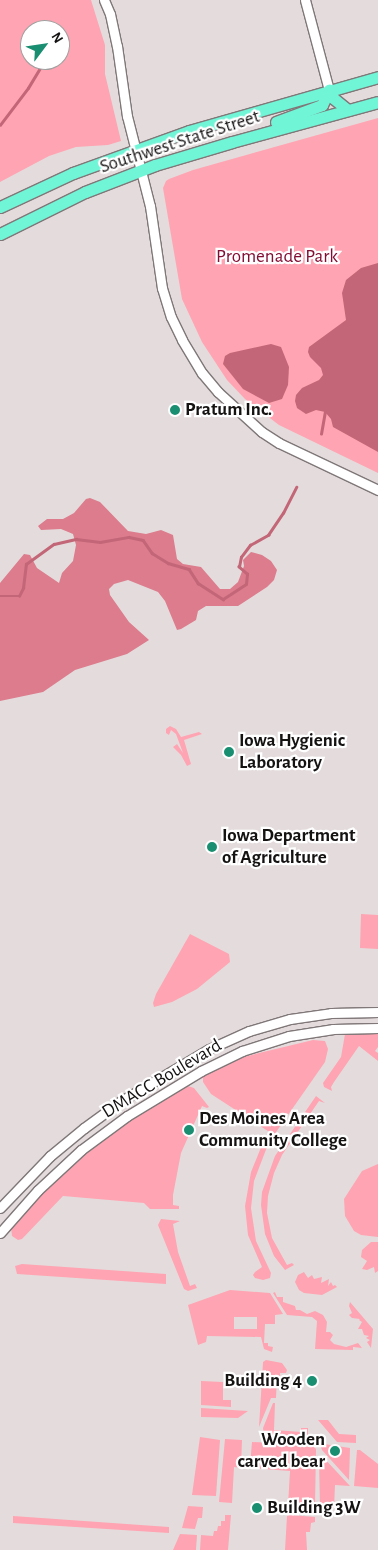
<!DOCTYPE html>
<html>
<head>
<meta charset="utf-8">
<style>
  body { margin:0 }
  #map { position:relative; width:378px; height:1550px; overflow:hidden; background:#e4dcdc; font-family:"Alegreya Sans",sans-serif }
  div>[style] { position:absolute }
  .green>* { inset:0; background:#ffa4b2 }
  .forest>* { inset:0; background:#dc7c8d }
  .water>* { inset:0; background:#c36677 }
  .stream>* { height:2.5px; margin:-1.25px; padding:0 1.25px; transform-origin:1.25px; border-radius:1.25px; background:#c36677 }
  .roads { filter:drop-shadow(1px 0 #7f7778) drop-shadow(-1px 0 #7f7778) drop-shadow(0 1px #7f7778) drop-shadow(0 -1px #7f7778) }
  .minor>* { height:9px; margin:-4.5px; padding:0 4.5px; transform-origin:4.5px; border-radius:4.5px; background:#fff }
  .major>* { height:11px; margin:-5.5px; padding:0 5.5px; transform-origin:5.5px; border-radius:5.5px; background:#71f5d7 }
  .dots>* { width:14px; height:14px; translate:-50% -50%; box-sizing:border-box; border:2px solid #fff; border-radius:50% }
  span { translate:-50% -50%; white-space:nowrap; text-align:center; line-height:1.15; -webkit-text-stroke:4.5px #fff; paint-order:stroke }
  .street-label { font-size:19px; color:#151212 }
  .park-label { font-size:19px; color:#830e34 }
  .poi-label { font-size:19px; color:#151212; font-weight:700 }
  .left { translate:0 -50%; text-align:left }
  .right { translate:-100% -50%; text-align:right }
  .north { position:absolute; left:20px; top:20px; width:50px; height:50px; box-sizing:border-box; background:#fff; border:1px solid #a1a0a0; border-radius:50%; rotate:59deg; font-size:14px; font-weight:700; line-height:20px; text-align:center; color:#151212 }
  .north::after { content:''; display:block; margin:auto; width:18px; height:22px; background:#198e70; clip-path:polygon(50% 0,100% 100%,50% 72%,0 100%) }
</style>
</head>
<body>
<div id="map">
  <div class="green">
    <div style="clip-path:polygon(evenodd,0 0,91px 0,105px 45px,105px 74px,121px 141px,108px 145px,76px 147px,49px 156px,0 182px,0 0,30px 30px,60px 30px,60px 60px,30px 60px,30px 30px)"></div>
    <div style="clip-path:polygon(378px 118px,378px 473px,279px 425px,245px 399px,227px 380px,202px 342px,182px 299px,163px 188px,166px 181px,169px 179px,193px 170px)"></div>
    <div style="clip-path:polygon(170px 726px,176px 729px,181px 737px,199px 732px,202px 734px,184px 740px,191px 764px,187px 766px,181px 755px,173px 747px,177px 744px,183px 753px,176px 734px,171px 730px,169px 735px,166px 733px,166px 729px)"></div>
    <div style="clip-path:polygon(361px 914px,378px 915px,378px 949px,360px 948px)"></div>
    <div style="clip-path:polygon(190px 934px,229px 954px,230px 962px,197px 989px,172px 1002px,154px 1007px,153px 1003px,156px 994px)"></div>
    <div style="clip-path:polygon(378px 1031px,378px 1047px,375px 1051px,378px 1053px,378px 1061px,359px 1046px,334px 1082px,331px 1087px,332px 1091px,324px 1087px,323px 1083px,341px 1057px,345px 1034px)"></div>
    <div style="clip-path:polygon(313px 1040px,325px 1041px,328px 1049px,325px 1062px,274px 1135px,211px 1094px,203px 1082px,203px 1077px,207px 1073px,235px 1059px)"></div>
    <div style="clip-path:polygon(188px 1086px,194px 1088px,209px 1107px,207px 1108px,202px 1106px,181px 1153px,173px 1195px,173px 1205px,179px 1206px,179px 1209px,150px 1209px,144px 1203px,63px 1196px,22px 1239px,18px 1240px,12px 1236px,11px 1227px,29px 1206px,83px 1155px,129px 1120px)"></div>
    <div style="clip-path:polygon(316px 1096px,325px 1103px,319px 1101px,282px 1155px,274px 1173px,268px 1196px,267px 1213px,272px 1238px,287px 1265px,292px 1263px,294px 1265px,285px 1270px,274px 1256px,265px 1234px,261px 1205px,262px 1192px,275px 1156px)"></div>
    <div style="clip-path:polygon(259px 1139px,267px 1147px,254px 1181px,251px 1208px,256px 1241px,271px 1273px,270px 1278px,263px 1280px,255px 1278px,253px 1275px,255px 1272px,262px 1267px,248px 1235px,245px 1206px,251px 1172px,262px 1145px,257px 1142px)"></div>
    <div style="clip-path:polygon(378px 1164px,378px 1237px,361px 1235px,354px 1231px,345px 1216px,344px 1199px,362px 1171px)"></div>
    <div style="clip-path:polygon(161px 1219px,180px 1221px,173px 1224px,178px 1252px,190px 1286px,195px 1284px,197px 1288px,188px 1291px,184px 1289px,158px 1225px)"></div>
    <div style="clip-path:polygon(371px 1242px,378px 1242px,378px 1271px,375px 1273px,374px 1267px,367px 1270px,362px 1269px,367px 1261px,361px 1257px,362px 1250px)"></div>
    <div style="clip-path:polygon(22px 1264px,166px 1274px,166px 1284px,17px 1274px,15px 1266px)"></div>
    <div style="clip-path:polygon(304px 1272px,308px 1278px,312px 1275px,314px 1279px,322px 1277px,321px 1283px,329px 1279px,328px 1286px,331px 1282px,333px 1286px,335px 1285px,337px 1287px,322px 1295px,304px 1293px,299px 1290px,295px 1282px,298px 1275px)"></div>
    <div style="clip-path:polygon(evenodd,230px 1290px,270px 1293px,283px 1314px,275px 1315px,275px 1324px,265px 1324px,264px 1343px,268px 1343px,268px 1346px,273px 1347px,272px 1352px,264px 1349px,261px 1337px,207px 1336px,206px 1342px,198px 1345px,188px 1305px,230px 1290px,234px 1317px,257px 1317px,257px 1329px,234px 1329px,234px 1317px)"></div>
    <div style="clip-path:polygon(275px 1292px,277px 1297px,283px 1297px,283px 1302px,295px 1306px,296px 1310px,300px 1310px,307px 1314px,315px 1311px,323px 1315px,327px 1322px,326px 1332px,330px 1332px,333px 1335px,330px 1340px,334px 1344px,346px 1347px,358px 1343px,362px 1348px,353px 1347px,353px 1350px,315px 1349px,317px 1321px,312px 1317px,287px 1315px,273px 1293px)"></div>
    <div style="clip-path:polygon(350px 1302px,373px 1329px,371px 1348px,367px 1342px,370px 1340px,366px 1338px,369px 1336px,364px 1335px,362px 1329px,358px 1329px,362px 1322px,359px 1320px,360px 1319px,352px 1318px,349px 1315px,352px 1313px,349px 1306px)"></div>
    <div style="clip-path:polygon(266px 1360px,282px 1363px,287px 1370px,286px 1373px,280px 1373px,280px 1377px,277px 1377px,276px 1398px,271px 1398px,259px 1427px,263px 1362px)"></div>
    <div style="clip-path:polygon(201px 1381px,223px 1382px,223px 1400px,231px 1400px,231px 1407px,201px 1405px)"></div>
    <div style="clip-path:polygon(273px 1403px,275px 1403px,274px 1430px,301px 1432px,301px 1428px,308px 1428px,308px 1440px,268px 1437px,264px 1435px,263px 1428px)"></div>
    <div style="clip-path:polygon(201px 1408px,248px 1411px,238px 1418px,201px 1417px)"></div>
    <div style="clip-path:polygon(318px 1420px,328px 1420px,339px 1434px,356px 1435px,356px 1443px,337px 1442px)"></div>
    <div style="clip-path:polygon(200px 1437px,220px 1440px,216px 1496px,192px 1495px)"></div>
    <div style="clip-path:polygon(225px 1439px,242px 1440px,241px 1468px,234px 1467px,232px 1503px,219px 1502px)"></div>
    <div style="clip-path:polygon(252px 1442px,312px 1445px,316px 1449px,315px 1507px,299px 1506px,299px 1502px,293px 1502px,293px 1505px,288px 1505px,290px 1471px,252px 1468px,250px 1466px)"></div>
    <div style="clip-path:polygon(324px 1444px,350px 1448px,349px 1480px,322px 1450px,321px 1447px)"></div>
    <div style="clip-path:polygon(357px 1450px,360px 1450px,378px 1464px,378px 1488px,354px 1486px)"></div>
    <div style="clip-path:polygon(322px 1456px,350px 1486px,335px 1485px,334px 1508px,320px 1507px,319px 1459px)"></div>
    <div style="clip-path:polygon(188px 1506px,203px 1507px,202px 1518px,198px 1518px,195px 1529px,182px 1528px)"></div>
    <div style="clip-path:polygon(225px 1515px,231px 1515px,228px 1550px,200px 1550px,201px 1535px,213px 1536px,214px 1531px,217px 1531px,218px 1526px,221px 1526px,221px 1521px,225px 1521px)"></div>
    <div style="clip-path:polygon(290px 1515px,315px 1517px,315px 1522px,311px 1523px,310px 1532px,306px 1532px,307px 1550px,285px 1550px,287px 1516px)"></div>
    <div style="clip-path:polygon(13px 1516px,169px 1527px,169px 1533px,13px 1523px)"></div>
    <div style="clip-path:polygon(180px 1534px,197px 1535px,196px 1550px,173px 1550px)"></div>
  </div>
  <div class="forest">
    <div style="clip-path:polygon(90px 498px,100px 502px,128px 531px,146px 534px,161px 530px,173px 535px,177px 559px,183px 564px,201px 567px,220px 589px,230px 589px,238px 582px,244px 566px,243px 560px,251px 552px,262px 555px,271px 561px,277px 570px,274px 580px,267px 587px,238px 606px,206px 606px,198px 611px,196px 620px,181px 629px,177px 630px,165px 601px,158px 592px,128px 580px,114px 584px,109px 589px,110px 595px,129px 622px,149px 640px,127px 654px,75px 670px,43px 692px,0 701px,0 583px,24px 554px,30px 555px,37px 568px,59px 583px,62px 573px,73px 561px,76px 545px,73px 534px,61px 529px,41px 530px,38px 526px,47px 519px,63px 519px,74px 513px,86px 499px)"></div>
  </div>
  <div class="water">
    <div style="clip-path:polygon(378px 263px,378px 452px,333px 427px,331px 419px,325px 412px,316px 410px,306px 414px,297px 408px,295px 401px,296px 395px,302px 388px,319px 380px,323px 375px,321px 368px,310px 357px,308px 352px,309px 347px,346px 320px,342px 293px,346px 280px,361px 268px)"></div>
    <div style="clip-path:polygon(271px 344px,281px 347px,289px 367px,288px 385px,282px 399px,269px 403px,243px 389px,223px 364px,225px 356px,230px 353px)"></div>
  </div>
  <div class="stream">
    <div style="left:0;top:125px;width:46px;rotate:-52.9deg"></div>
    <div style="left:28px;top:88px;width:33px;rotate:-59deg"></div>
    <div style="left:321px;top:434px;width:22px;rotate:-80deg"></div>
    <div style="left:0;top:596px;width:19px"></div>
    <div style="left:19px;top:596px;width:9px;rotate:-63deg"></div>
    <div style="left:23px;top:588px;width:24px;rotate:-83deg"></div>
    <div style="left:26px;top:564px;width:34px;rotate:-36deg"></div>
    <div style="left:54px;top:544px;width:23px;rotate:-13deg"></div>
    <div style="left:76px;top:539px;width:24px;rotate:7deg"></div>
    <div style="left:100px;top:542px;width:29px;rotate:-10deg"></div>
    <div style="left:129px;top:537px;width:14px;rotate:12deg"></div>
    <div style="left:143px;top:540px;width:16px;rotate:55deg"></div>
    <div style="left:152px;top:553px;width:19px;rotate:32deg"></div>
    <div style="left:168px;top:563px;width:22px;rotate:16deg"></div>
    <div style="left:189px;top:569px;width:17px;rotate:57deg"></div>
    <div style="left:198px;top:583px;width:30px;rotate:33deg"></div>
    <div style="left:223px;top:599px;width:27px;rotate:-33deg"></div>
    <div style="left:246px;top:584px;width:10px;rotate:-84deg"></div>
    <div style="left:247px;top:574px;width:11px;rotate:-139deg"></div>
    <div style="left:239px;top:567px;width:10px;rotate:-79deg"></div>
    <div style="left:241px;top:557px;width:15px;rotate:-53deg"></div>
    <div style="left:250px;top:545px;width:21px;rotate:-29deg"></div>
    <div style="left:268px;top:535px;width:27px;rotate:-56deg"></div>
    <div style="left:283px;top:513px;width:29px;rotate:-63deg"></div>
  </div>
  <div class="roads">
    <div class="minor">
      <div style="left:104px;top:0;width:15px;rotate:67deg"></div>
      <div style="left:110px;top:14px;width:33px;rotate:78deg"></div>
      <div style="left:117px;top:46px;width:71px;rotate:81.9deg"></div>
      <div style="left:127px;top:116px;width:93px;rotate:75.7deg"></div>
      <div style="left:150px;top:206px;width:83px;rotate:81.7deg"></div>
      <div style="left:162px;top:288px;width:30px;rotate:73deg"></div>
      <div style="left:171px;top:317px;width:25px;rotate:64deg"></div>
      <div style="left:182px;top:340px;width:39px;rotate:59deg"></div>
      <div style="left:202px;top:373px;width:25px;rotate:50deg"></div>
      <div style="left:218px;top:392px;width:59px;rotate:42.3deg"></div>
      <div style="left:262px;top:432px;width:20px;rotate:33deg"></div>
      <div style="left:279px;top:443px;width:110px;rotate:25.4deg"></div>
      <div style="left:305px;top:0;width:93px;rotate:75.1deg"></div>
      <div style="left:0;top:1208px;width:72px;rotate:-46.1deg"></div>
      <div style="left:50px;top:1156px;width:44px;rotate:-39.5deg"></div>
      <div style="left:84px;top:1128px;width:46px;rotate:-36.1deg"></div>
      <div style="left:121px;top:1101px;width:102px;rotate:-30.6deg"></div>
      <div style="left:209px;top:1049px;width:44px;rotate:-24.2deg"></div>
      <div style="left:249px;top:1031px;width:43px;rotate:-16.3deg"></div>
      <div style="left:290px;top:1019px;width:41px;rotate:-8.3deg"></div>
      <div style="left:331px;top:1013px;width:47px;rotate:-1.2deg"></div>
      <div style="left:0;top:1233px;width:57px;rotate:-48.5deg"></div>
      <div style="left:38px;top:1190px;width:59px;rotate:-42.9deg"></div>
      <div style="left:81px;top:1150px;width:57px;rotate:-36.5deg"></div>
      <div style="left:127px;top:1116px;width:87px;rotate:-31.3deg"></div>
      <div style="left:201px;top:1071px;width:46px;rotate:-26deg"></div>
      <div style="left:242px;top:1051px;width:49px;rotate:-17.7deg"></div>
      <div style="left:289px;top:1036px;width:45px;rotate:-9deg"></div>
      <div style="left:333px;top:1029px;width:45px;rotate:-1.3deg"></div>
    </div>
    <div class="major">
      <div style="left:329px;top:90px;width:9px;rotate:63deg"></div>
      <div style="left:333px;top:98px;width:19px;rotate:39deg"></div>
      <div style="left:276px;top:122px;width:49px;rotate:-20.3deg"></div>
      <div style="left:322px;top:105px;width:17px;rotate:-65deg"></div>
      <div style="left:0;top:207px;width:81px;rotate:-25deg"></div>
      <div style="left:73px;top:173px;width:123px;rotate:-19.9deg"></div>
      <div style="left:189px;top:131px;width:197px;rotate:-15.9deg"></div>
      <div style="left:0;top:234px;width:95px;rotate:-26.3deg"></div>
      <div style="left:85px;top:192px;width:75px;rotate:-21.1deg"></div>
      <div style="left:155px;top:165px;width:80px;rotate:-16.6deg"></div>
      <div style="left:232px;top:142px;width:151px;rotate:-15.3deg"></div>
    </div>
  </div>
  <div class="dots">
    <div style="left:175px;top:410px;background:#198e70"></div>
    <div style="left:229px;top:752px;background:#198e70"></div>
    <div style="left:212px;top:847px;background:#198e70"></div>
    <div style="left:189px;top:1130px;background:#198e70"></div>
    <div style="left:312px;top:1381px;background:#198e70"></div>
    <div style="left:335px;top:1451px;background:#198e70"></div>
    <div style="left:257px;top:1508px;background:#198e70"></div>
  </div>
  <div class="street-label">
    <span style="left:180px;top:142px;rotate:-18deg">Southwest State Street</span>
    <span style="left:162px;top:1079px;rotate:-31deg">DMACC Boulevard</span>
  </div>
  <div class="park-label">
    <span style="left:277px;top:257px">Promenade Park</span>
  </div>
  <div class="poi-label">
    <span class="left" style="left:185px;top:410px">Pratum Inc.</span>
    <span class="left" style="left:239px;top:752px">Iowa Hygienic<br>Laboratory</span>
    <span class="left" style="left:222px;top:847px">Iowa Department<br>of Agriculture</span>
    <span class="left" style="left:199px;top:1130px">Des Moines Area<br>Community College</span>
    <span class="right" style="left:302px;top:1381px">Building 4</span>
    <span class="right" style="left:325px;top:1451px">Wooden<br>carved bear</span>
    <span class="left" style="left:267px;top:1508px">Building 3W</span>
  </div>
  <div class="north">N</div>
</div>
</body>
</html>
